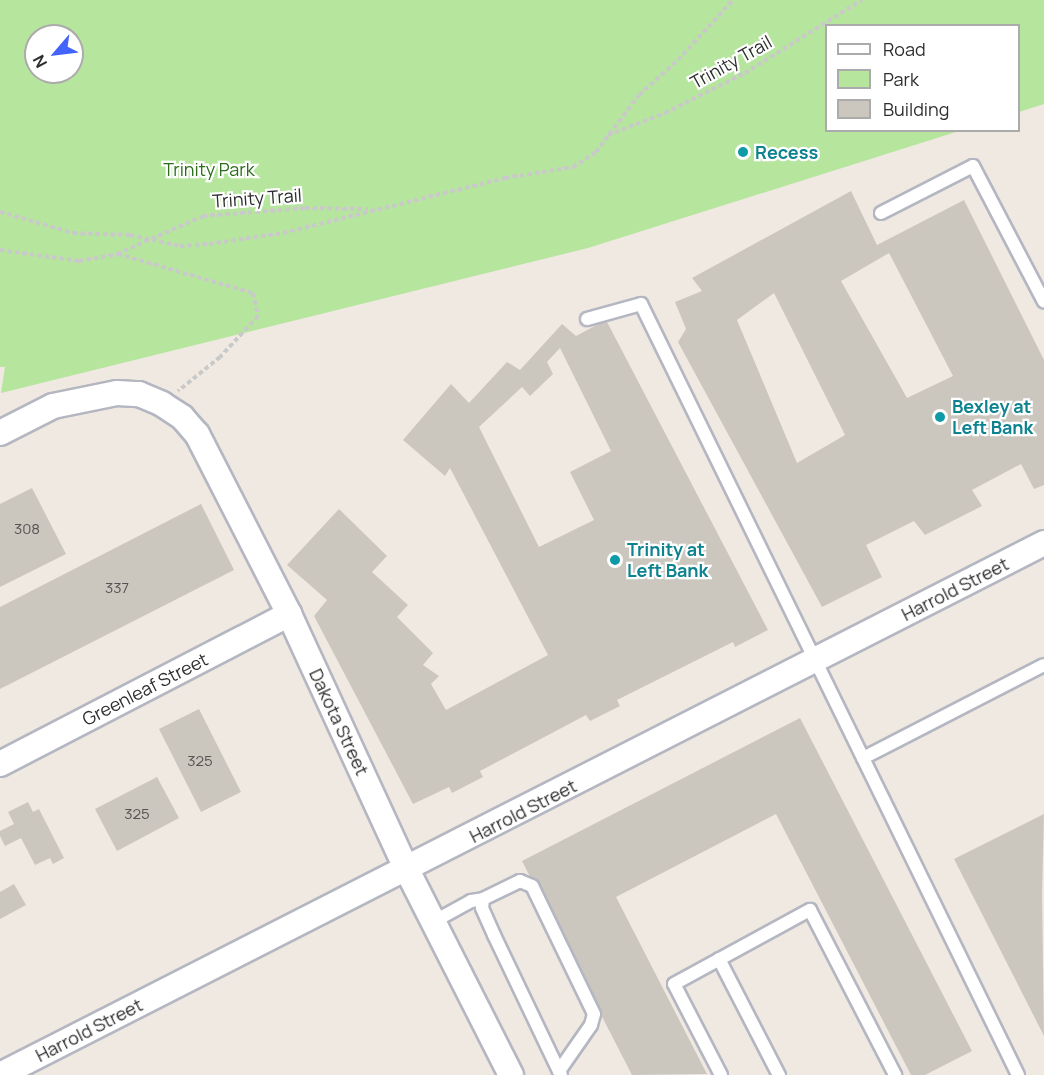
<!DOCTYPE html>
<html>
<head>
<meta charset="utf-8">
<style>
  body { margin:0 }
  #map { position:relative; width:1044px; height:1075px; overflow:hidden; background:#efe9e1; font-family:Manrope,sans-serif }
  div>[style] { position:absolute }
  .green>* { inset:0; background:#b6e59e }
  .building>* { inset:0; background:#cbc7bf }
  .path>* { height:4px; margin-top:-2px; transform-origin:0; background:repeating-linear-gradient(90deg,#c9c9c9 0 4.5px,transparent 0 7.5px) }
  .roads { filter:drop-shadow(2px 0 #b4b7c1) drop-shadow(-2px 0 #b4b7c1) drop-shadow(0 2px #b4b7c1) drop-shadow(0 -2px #b4b7c1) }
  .service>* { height:12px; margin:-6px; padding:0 6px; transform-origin:6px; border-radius:6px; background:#fff }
  .minor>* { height:24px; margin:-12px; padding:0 12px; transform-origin:12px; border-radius:12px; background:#fff }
  .dots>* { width:16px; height:16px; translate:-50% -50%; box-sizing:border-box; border:3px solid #fff; border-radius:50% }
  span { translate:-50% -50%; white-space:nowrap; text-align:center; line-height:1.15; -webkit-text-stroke:4.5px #fff; paint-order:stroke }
  .number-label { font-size:15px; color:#555452 }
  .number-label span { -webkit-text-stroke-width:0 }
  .street-label { font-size:18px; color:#2e2e2e }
  .culture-label { font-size:18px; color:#0d838f; font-weight:700 }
  .left { translate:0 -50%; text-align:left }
  .park-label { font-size:18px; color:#2c6e1b }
  .legend { position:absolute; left:825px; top:24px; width:195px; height:108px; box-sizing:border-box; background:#fff; border:2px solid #ababab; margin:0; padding:8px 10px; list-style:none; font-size:18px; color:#2e2e2e }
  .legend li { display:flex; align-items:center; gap:12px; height:30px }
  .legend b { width:30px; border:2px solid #ababab }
  .north { position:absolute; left:24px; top:24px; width:60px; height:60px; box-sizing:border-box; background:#fff; border:2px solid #ababab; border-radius:50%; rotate:242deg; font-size:16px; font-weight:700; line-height:24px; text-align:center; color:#2e2e2e }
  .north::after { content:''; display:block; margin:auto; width:21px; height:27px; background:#4264fb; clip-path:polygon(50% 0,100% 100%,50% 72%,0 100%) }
</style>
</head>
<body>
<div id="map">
  <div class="green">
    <div style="clip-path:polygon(evenodd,0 0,1044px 0,1044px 104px,1019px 112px,1018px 26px,826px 26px,826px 130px,959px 131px,588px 248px,1px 393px,5px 367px,0 367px,0 0,36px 36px,72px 36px,72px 72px,36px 72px,36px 36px)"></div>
  </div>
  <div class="building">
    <div style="clip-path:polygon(evenodd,851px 191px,877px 245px,964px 200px,1044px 360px,1044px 485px,1034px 489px,1021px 464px,972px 490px,982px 506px,925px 535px,914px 521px,866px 545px,882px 577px,822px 607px,678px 342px,686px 329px,675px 302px,702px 291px,692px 278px,851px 191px,889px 253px,953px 376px,907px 398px,841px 281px,889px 253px,851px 191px,774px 293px,845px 435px,797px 463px,737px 320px,774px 293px)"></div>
    <div style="clip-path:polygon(evenodd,606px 320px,768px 630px,735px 647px,733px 642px,617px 700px,620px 706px,590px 721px,586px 715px,480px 771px,483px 777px,452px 793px,449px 787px,413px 804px,314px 616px,327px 600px,287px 565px,339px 509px,387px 556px,372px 572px,408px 605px,397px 617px,433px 653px,423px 665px,439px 676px,431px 684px,446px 710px,548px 655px,450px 468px,445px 476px,403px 440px,451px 384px,469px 403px,507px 362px,520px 370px,562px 324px,576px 336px,606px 320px,560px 348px,611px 451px,570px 472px,594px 520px,539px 547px,479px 427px,522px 387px,530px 396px,553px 374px,547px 362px,560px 348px)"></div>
    <div style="clip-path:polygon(32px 488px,66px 554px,0 587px,0 504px)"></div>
    <div style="clip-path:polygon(201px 504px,234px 570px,0 689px,0 607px)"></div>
    <div style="clip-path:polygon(199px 709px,241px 792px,201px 812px,159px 729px)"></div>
    <div style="clip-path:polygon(800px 718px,972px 1051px,925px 1075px,911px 1075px,776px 814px,616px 897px,707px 1074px,632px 1075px,522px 861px)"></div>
    <div style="clip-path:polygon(157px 777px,179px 818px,117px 851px,95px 809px)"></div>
    <div style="clip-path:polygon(28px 802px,33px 812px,39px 809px,64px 858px,53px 864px,50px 858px,35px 865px,21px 838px,5px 846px,0 836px,0 831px,14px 824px,8px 812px)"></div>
    <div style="clip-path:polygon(1044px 814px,1042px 894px,1044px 1036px,954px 859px)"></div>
    <div style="clip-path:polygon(14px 884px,26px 905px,0 919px,0 892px)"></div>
  </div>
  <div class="path">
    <div style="left:608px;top:135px;width:61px;rotate:-21.1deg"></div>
    <div style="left:665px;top:113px;width:89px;rotate:-26.6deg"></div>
    <div style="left:745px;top:73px;width:138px;rotate:-32deg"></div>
    <div style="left:0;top:212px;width:76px;rotate:16deg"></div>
    <div style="left:73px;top:233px;width:57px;rotate:2deg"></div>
    <div style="left:130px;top:235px;width:51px;rotate:12.4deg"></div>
    <div style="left:180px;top:246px;width:29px;rotate:-4deg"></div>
    <div style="left:209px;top:244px;width:75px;rotate:-8.5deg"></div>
    <div style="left:283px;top:233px;width:229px;rotate:-13.9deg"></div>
    <div style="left:505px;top:178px;width:69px;rotate:-9.2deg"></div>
    <div style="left:573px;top:167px;width:27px;rotate:-33deg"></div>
    <div style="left:596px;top:152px;width:71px;rotate:-53deg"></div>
    <div style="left:639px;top:95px;width:52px;rotate:-41.9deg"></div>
    <div style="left:678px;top:60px;width:81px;rotate:-47.5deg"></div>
    <div style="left:0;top:250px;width:80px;rotate:7.9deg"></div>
    <div style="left:79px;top:261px;width:39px;rotate:-10deg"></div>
    <div style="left:117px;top:254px;width:94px;rotate:-23.8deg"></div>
    <div style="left:203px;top:216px;width:102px;rotate:-4.5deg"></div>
    <div style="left:305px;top:208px;width:63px;rotate:0.9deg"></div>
    <div style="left:118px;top:254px;width:141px;rotate:16.1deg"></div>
    <div style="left:253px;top:293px;width:24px;rotate:78deg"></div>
    <div style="left:258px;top:316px;width:56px;rotate:132.8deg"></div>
    <div style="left:220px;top:357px;width:54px;rotate:141deg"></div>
  </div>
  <div class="roads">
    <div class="service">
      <div style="left:881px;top:213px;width:103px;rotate:-27.1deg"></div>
      <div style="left:973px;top:166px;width:153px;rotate:62.4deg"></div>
      <div style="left:587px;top:319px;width:56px;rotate:-15.5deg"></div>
      <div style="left:641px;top:304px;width:858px;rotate:63.94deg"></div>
      <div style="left:863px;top:758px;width:203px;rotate:-27.2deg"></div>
      <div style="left:433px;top:922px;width:43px;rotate:-28.9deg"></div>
      <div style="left:471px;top:901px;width:12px;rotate:-9deg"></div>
      <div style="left:719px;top:959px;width:131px;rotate:62.7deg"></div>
      <div style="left:559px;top:1071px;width:56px;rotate:-55.2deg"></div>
      <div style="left:591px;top:1025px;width:11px;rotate:-75deg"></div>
      <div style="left:594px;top:1014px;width:142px;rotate:-115.8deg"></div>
      <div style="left:532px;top:886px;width:13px;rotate:-157deg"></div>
      <div style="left:520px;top:881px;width:41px;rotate:154.1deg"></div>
      <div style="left:483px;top:899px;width:9px;rotate:96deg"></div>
      <div style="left:482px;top:908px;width:30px;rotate:66deg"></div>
      <div style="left:494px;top:935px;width:151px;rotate:64.5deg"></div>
      <div style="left:559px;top:1071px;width:4px;rotate:63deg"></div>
      <div style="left:721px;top:1075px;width:102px;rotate:-117.3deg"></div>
      <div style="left:674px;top:984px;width:155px;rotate:-28.6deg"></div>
      <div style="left:810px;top:910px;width:186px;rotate:62.7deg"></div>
    </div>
    <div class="minor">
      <div style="left:0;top:433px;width:59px;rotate:-27deg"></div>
      <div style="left:53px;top:406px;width:65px;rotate:-11.5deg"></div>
      <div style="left:117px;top:393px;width:22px;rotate:3deg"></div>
      <div style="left:139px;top:394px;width:25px;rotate:23deg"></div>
      <div style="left:162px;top:404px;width:24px;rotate:33deg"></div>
      <div style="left:182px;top:417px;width:23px;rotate:49deg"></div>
      <div style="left:197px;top:434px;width:202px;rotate:62.9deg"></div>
      <div style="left:289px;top:614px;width:282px;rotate:65.3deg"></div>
      <div style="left:407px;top:870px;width:230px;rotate:63.1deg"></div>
      <div style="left:0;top:764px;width:326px;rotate:-27.4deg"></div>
      <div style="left:0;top:1075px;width:1172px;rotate:-27deg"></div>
    </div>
  </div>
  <div class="dots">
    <div style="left:743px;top:152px;background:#0f9aa8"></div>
    <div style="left:940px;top:417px;background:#0f9aa8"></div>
    <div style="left:615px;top:560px;background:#0f9aa8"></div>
  </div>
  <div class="number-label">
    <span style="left:27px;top:529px">308</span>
    <span style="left:117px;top:588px">337</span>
    <span style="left:200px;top:761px">325</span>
    <span style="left:137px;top:814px">325</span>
  </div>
  <div class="street-label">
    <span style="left:731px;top:62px;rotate:-29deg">Trinity Trail</span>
    <span style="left:257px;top:198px;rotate:-4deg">Trinity Trail</span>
    <span style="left:955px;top:589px;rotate:-27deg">Harrold Street</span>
    <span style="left:145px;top:689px;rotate:-27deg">Greenleaf Street</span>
    <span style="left:339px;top:722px;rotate:65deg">Dakota Street</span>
    <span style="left:523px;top:811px;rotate:-27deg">Harrold Street</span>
    <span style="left:89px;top:1030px;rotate:-27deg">Harrold Street</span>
  </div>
  <div class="culture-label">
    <span class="left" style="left:755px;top:152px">Recess</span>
    <span class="left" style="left:952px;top:417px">Bexley at<br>Left Bank</span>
    <span class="left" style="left:627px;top:560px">Trinity at<br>Left Bank</span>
  </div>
  <div class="park-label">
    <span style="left:209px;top:169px">Trinity Park</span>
  </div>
  <ul class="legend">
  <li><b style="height:8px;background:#fff"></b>Road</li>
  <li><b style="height:16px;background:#b6e59e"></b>Park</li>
  <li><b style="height:16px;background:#cbc7bf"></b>Building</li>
  </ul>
  <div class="north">N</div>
</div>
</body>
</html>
